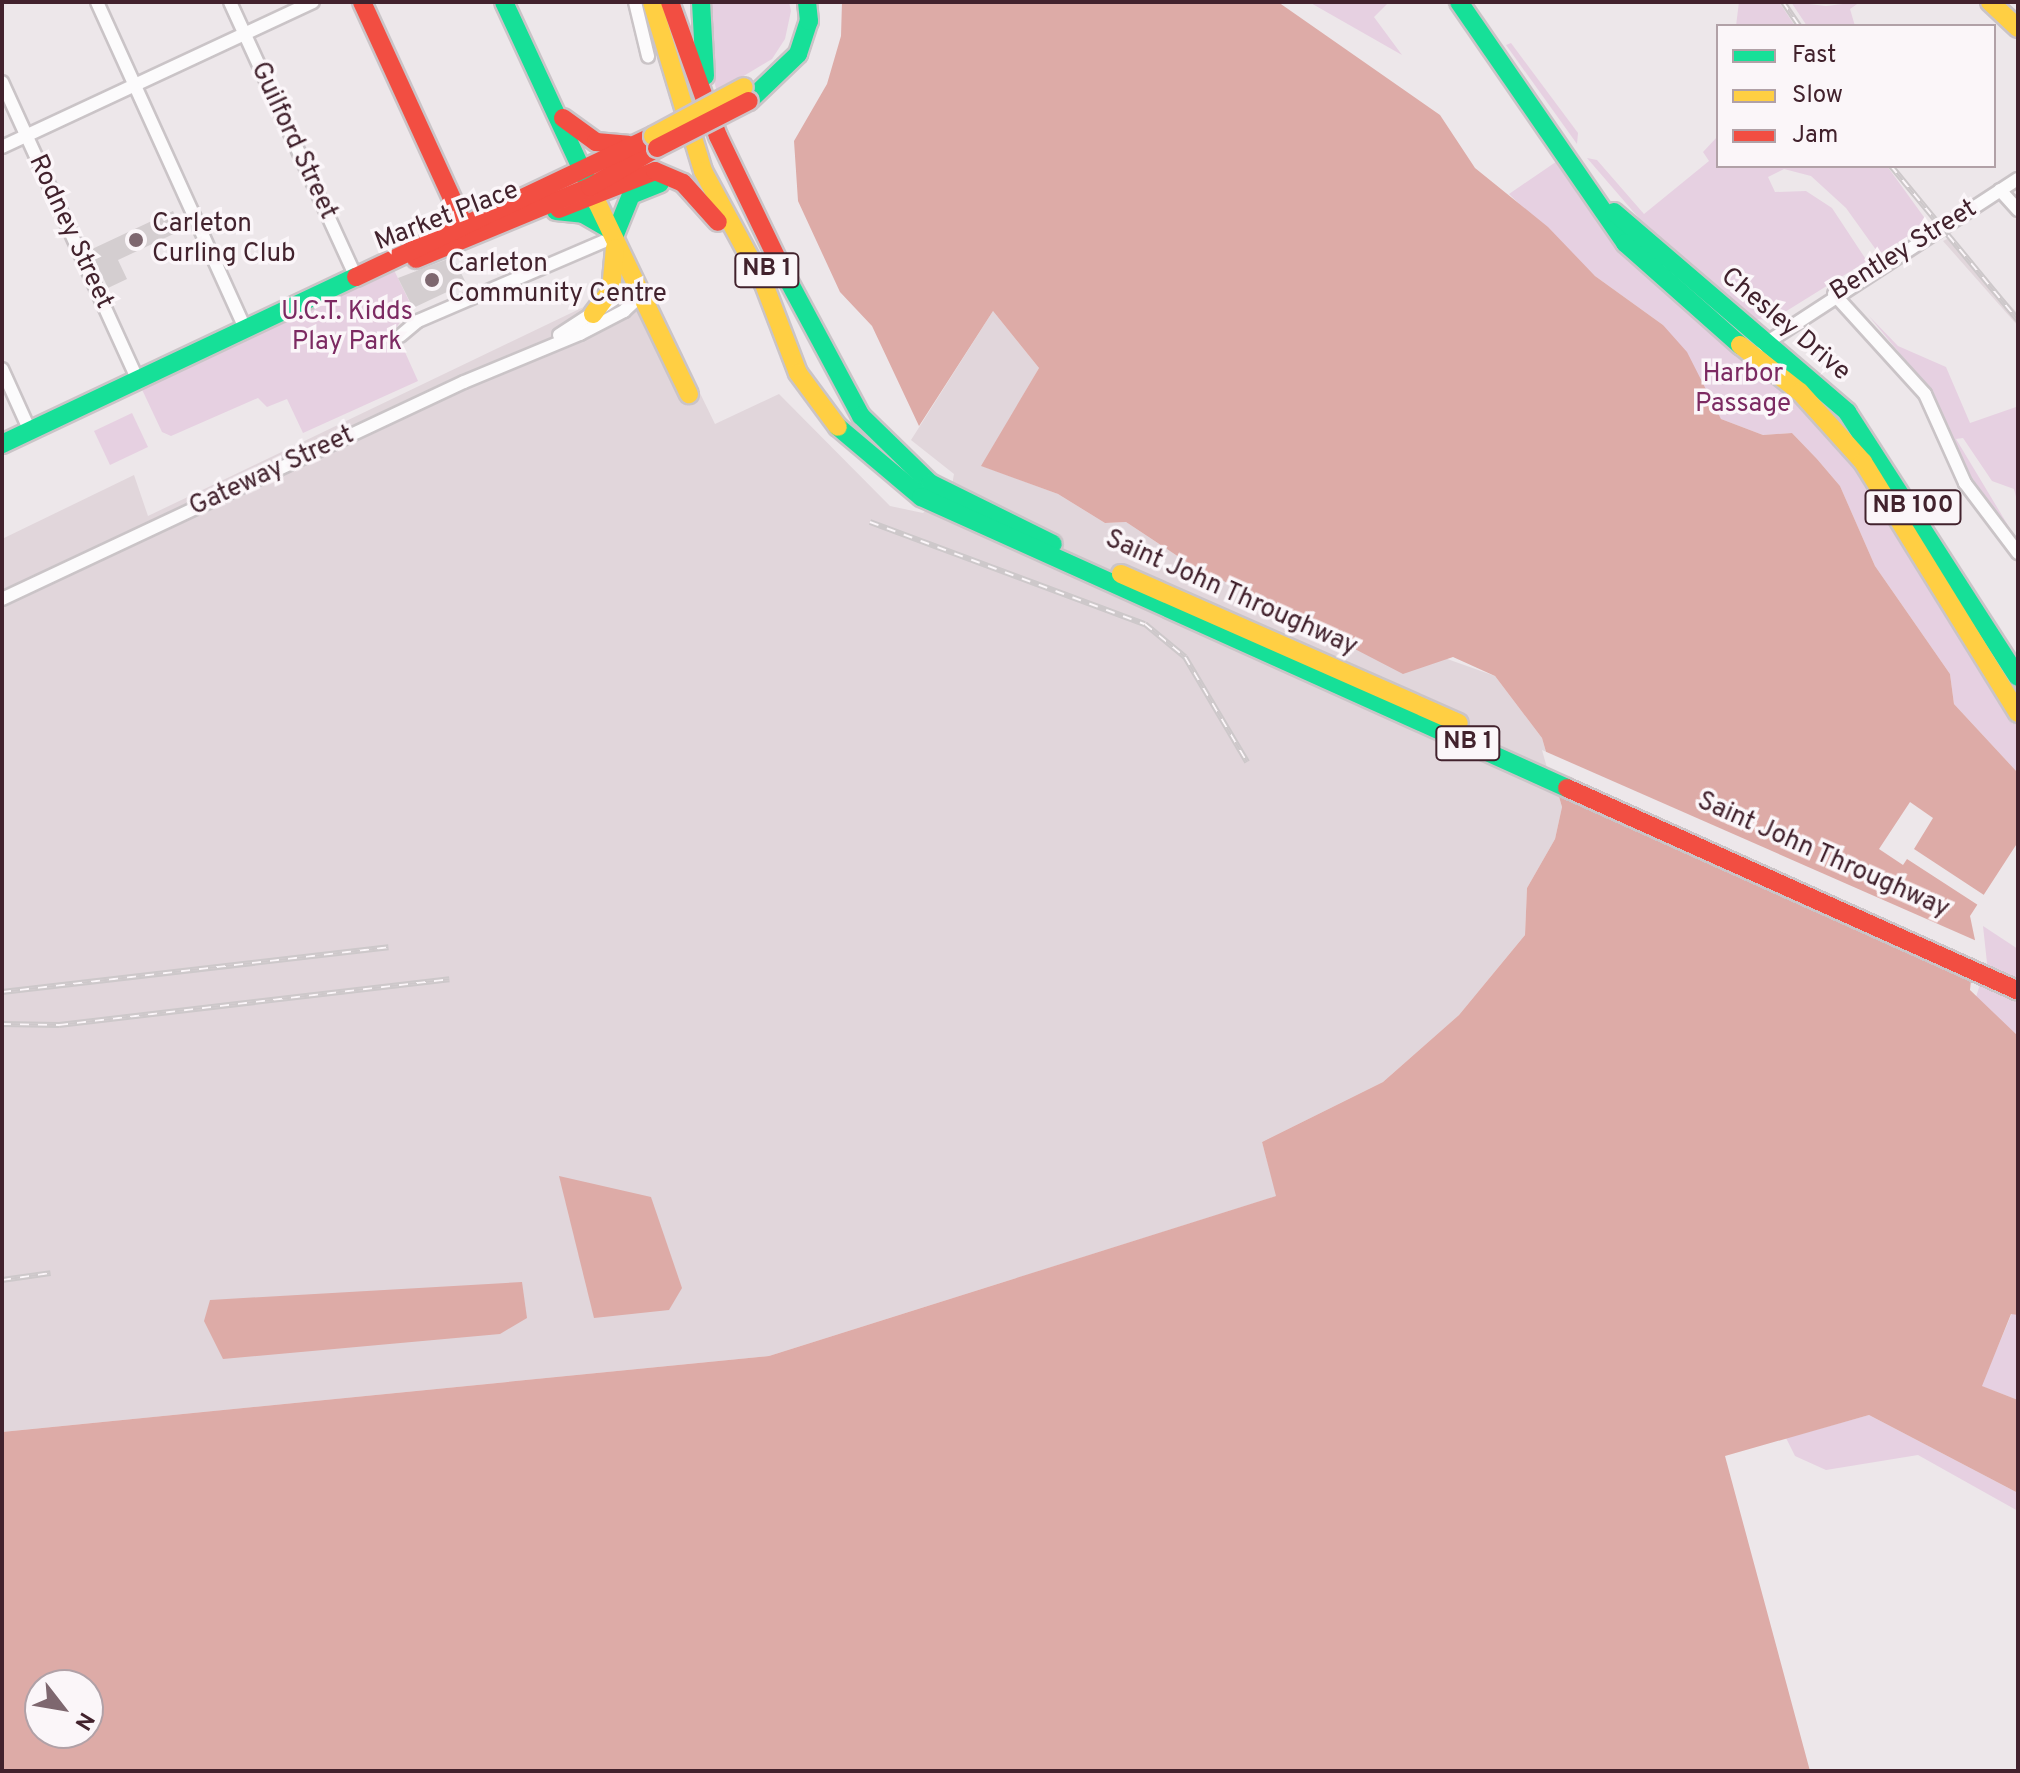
<!DOCTYPE html>
<html>
<head>
<meta charset="utf-8">
<style>
  body { margin:0 }
  #map { position:relative; width:2020px; height:1773px; overflow:hidden; background:#ede7ea; font-family:Overpass,sans-serif }
  div>[style] { position:absolute }
  .built>* { inset:0; background:#e1d6db }
  .green>* { inset:0; background:#e6d0e1 }
  .water>* { inset:0; background:#ddaba7 }
  .pier>* { inset:0; background:#ede7ea }
  .building>* { inset:0; background:#d4ced0 }
  .roads { filter:drop-shadow(2px 0 #cac4c7) drop-shadow(-2px 0 #cac4c7) drop-shadow(0 2px #cac4c7) drop-shadow(0 -2px #cac4c7) }
  .street>* { height:12px; margin:-6px; padding:0 6px; transform-origin:6px; border-radius:6px; background:#fcfbfc }
  .fast>* { height:18px; margin:-9px; padding:0 9px; transform-origin:9px; border-radius:9px; background:#16e098 }
  .slow>* { height:18px; margin:-9px; padding:0 9px; transform-origin:9px; border-radius:9px; background:#ffcf43 }
  .jam>* { height:18px; margin:-9px; padding:0 9px; transform-origin:9px; border-radius:9px; background:#f24e42 }
  .rail>* { height:6px; margin-top:-3px; transform-origin:0; background:repeating-linear-gradient(90deg,#fbf6f9 0 9px,#cdc8ca 0 18px); box-sizing:border-box; border-block:2px solid #cdc8ca }
  .bridges { filter:drop-shadow(2px 0 #ccc4c8) drop-shadow(-2px 0 #ccc4c8) drop-shadow(0 2px #ccc4c8) drop-shadow(0 -2px #ccc4c8) }
  .slow-bridge>* { height:18px; margin:-9px; padding:0 9px; transform-origin:9px; border-radius:9px; background:#ffcf43 }
  .jam-bridge>* { height:18px; margin:-9px; padding:0 9px; transform-origin:9px; border-radius:9px; background:#f24e42 }
  .dots>* { width:22px; height:22px; translate:-50% -50%; box-sizing:border-box; border:4px solid #fbf6f9; border-radius:50% }
  span { translate:-50% -50%; white-space:nowrap; text-align:center; line-height:1.15; -webkit-text-stroke:7px #fbf6f9; paint-order:stroke }
  .shield-label span { padding:2px 6px; background:#fbf6f9; border:2px solid; border-radius:6px; -webkit-text-stroke-width:0 }
  .shield-label { font-size:24px; color:#42222d; font-weight:700 }
  .street-label { font-size:26px; color:#42222d }
  .poi-label { font-size:26px; color:#42222d }
  .left { translate:0 -50%; text-align:left }
  .park-label { font-size:26px; color:#7c2a62 }
  .frame { position:absolute; inset:0; border:4px solid #42222d; pointer-events:none }
  .legend { position:absolute; left:1716px; top:24px; width:280px; height:144px; box-sizing:border-box; background:#fbf6f9; border:2px solid #b1a1a7; margin:0; padding:10px 14px; list-style:none; font-size:24px; color:#42222d }
  .legend li { display:flex; align-items:center; gap:16px; height:40px }
  .legend b { width:40px; border:2px solid #b1a1a7 }
  .north { position:absolute; left:24px; top:1669px; width:80px; height:80px; box-sizing:border-box; background:#fbf6f9; border:2px solid #b1a1a7; border-radius:50%; rotate:121deg; font-size:22px; font-weight:700; line-height:32px; text-align:center; color:#42222d }
  .north::after { content:''; display:block; margin:auto; width:28px; height:36px; background:#7e676f; clip-path:polygon(50% 0,100% 100%,50% 72%,0 100%) }
</style>
</head>
<body>
<div id="map">
  <div class="built">
    <div style="clip-path:polygon(1949px 238px,2018px 314px,2018px 326px,1943px 241px)"></div>
    <div style="clip-path:polygon(644px 278px,715px 424px,779px 394px,890px 506px,923px 513px,952px 485px,954px 474px,911px 440px,993px 311px,1039px 368px,982px 466px,1058px 494px,1105px 523px,1126px 522px,1185px 561px,1243px 586px,1495px 676px,1542px 738px,1562px 807px,1555px 839px,1527px 888px,1525px 935px,1459px 1015px,1383px 1082px,1262px 1142px,1277px 1196px,769px 1356px,2px 1432px,2px 539px,134px 475px,148px 516px)"></div>
  </div>
  <div class="green">
    <div style="clip-path:polygon(707px 2px,789px 2px,791px 11px,785px 39px,772px 59px,717px 92px,706px 53px)"></div>
    <div style="clip-path:polygon(1309px 2px,1389px 2px,1374px 17px,1402px 55px)"></div>
    <div style="clip-path:polygon(1739px 2px,1779px 2px,1795px 26px,1736px 26px)"></div>
    <div style="clip-path:polygon(1791px 2px,1826px 6px,1860px 2px,1850px 9px,1855px 26px,1807px 26px)"></div>
    <div style="clip-path:polygon(1511px 43px,1578px 133px,1577px 144px,1506px 45px)"></div>
    <div style="clip-path:polygon(1718px 136px,1718px 166px,1887px 166px,1929px 224px,1879px 254px,1846px 208px,1811px 176px,1784px 169px,1768px 177px,1775px 192px,1806px 191px,1832px 208px,1867px 261px,1772px 320px,1753px 319px,1656px 238px,1587px 158px,1597px 160px,1644px 214px,1709px 161px,1703px 152px)"></div>
    <div style="clip-path:polygon(1566px 155px,1625px 243px,1820px 412px,2018px 713px,2018px 773px,1954px 704px,1950px 674px,1875px 566px,1840px 486px,1817px 459px,1792px 433px,1763px 435px,1721px 419px,1663px 325px,1595px 276px,1509px 194px)"></div>
    <div style="clip-path:polygon(393px 268px,411px 305px,395px 330px,418px 381px,303px 433px,287px 399px,267px 407px,258px 398px,171px 436px,162px 432px,138px 381px)"></div>
    <div style="clip-path:polygon(1868px 315px,1898px 346px,1946px 367px,1970px 423px,2016px 407px,2018px 505px,2014px 489px,1992px 481px,1963px 438px,1956px 439px,2018px 542px,1972px 479px,1931px 391px)"></div>
    <div style="clip-path:polygon(132px 413px,148px 447px,110px 465px,94px 431px)"></div>
    <div style="clip-path:polygon(1983px 926px,2018px 949px,2018px 1036px,1975px 1000px,1987px 963px)"></div>
    <div style="clip-path:polygon(2012px 1313px,2018px 1315px,2018px 1400px,1981px 1386px)"></div>
    <div style="clip-path:polygon(1869px 1415px,2018px 1493px,2018px 1511px,1918px 1455px,1826px 1470px,1795px 1456px,1786px 1438px)"></div>
  </div>
  <div class="water">
    <div style="clip-path:polygon(evenodd,842px 2px,1278px 2px,1440px 115px,1475px 168px,1548px 227px,1595px 276px,1663px 325px,1687px 352px,1721px 419px,1763px 435px,1792px 433px,1817px 459px,1840px 486px,1875px 566px,1950px 674px,1954px 704px,2018px 773px,2018px 842px,1970px 916px,1975px 940px,1970px 990px,2018px 1036px,2018px 1315px,2011px 1314px,1982px 1386px,2018px 1400px,2018px 1493px,1869px 1415px,1725px 1456px,1810px 1771px,2px 1771px,2px 1432px,769px 1356px,1276px 1196px,1262px 1142px,1383px 1082px,1459px 1015px,1525px 935px,1527px 888px,1555px 839px,1562px 807px,1542px 738px,1495px 676px,1453px 657px,1403px 674px,1185px 561px,1126px 522px,1105px 523px,1058px 494px,981px 466px,1039px 368px,993px 311px,919px 426px,872px 326px,840px 292px,798px 201px,794px 141px,827px 84px,841px 36px,842px 2px,40px 1685px,88px 1685px,88px 1733px,40px 1733px,40px 1685px)"></div>
    <div style="clip-path:polygon(559px 1176px,651px 1197px,682px 1288px,669px 1310px,594px 1318px)"></div>
    <div style="clip-path:polygon(522px 1282px,527px 1318px,500px 1334px,223px 1359px,204px 1321px,210px 1300px)"></div>
  </div>
  <div class="pier">
    <div style="clip-path:polygon(1542px 750px,1979px 942px,1978px 971px,1553px 789px)"></div>
    <div style="clip-path:polygon(1910px 802px,1933px 818px,1914px 849px,1987px 897px,1981px 907px,1907px 859px,1903px 865px,1879px 849px)"></div>
  </div>
  <div class="building">
    <div style="clip-path:polygon(173px 211px,182px 230px,118px 260px,127px 279px,108px 288px,90px 250px)"></div>
    <div style="clip-path:polygon(453px 257px,466px 283px,413px 308px,398px 278px)"></div>
  </div>
  <div class="roads">
    <div class="street">
      <div style="left:97px;top:2px;width:361px;rotate:65.6deg"></div>
      <div style="left:230px;top:2px;width:305px;rotate:65.4deg"></div>
      <div style="left:635px;top:2px;width:56px;rotate:76.5deg"></div>
      <div style="left:2px;top:82px;width:328px;rotate:65.5deg"></div>
      <div style="left:2px;top:147px;width:343px;rotate:-25deg"></div>
      <div style="left:2000px;top:190px;width:27px;rotate:48deg"></div>
      <div style="left:1834px;top:294px;width:135px;rotate:47.7deg"></div>
      <div style="left:1925px;top:394px;width:98px;rotate:65.8deg"></div>
      <div style="left:1965px;top:483px;width:88px;rotate:52.9deg"></div>
      <div style="left:559px;top:335px;width:92px;rotate:-33deg"></div>
      <div style="left:400px;top:336px;width:23px;rotate:-40deg"></div>
      <div style="left:418px;top:321px;width:213px;rotate:-23.2deg"></div>
      <div style="left:1763px;top:345px;width:304px;rotate:-33.1deg"></div>
      <div style="left:2px;top:369px;width:68px;rotate:65.7deg"></div>
      <div style="left:2px;top:599px;width:510px;rotate:-25.16deg"></div>
      <div style="left:464px;top:382px;width:126px;rotate:-22.5deg"></div>
      <div style="left:580px;top:334px;width:50px;rotate:-27.6deg"></div>
      <div style="left:624px;top:311px;width:23px;rotate:-43deg"></div>
    </div>
    <div class="fast">
      <div style="left:504px;top:2px;width:197px;rotate:65.1deg"></div>
      <div style="left:701px;top:2px;width:74px;rotate:86.9deg"></div>
      <div style="left:1459px;top:2px;width:293px;rotate:55.4deg"></div>
      <div style="left:1625px;top:243px;width:154px;rotate:41.6deg"></div>
      <div style="left:749px;top:101px;width:68px;rotate:-43.8deg"></div>
      <div style="left:798px;top:54px;width:35px;rotate:-72deg"></div>
      <div style="left:809px;top:21px;width:19px;rotate:-96deg"></div>
      <div style="left:556px;top:211px;width:27px;rotate:6deg"></div>
      <div style="left:583px;top:214px;width:30px;rotate:30deg"></div>
      <div style="left:1614px;top:212px;width:307px;rotate:40.6deg"></div>
      <div style="left:1847px;top:412px;width:315px;rotate:57.2deg"></div>
      <div style="left:614px;top:237px;width:45px;rotate:-68deg"></div>
      <div style="left:631px;top:195px;width:31px;rotate:-22deg"></div>
      <div style="left:781px;top:267px;width:169px;rotate:61.8deg"></div>
      <div style="left:861px;top:416px;width:96px;rotate:44.2deg"></div>
      <div style="left:930px;top:483px;width:137px;rotate:26.4deg"></div>
      <div style="left:838px;top:427px;width:109px;rotate:40.1deg"></div>
      <div style="left:921px;top:497px;width:709px;rotate:24.25deg"></div>
      <div style="left:2px;top:444px;width:391px;rotate:-25.3deg"></div>
    </div>
    <div class="slow">
      <div style="left:652px;top:2px;width:177px;rotate:73.2deg"></div>
      <div style="left:703px;top:171px;width:128px;rotate:61.6deg"></div>
      <div style="left:764px;top:284px;width:95px;rotate:69.1deg"></div>
      <div style="left:798px;top:373px;width:67px;rotate:53.5deg"></div>
      <div style="left:1990px;top:2px;width:38px;rotate:43deg"></div>
      <div style="left:593px;top:194px;width:222px;rotate:64.4deg"></div>
      <div style="left:593px;top:314px;width:30px;rotate:-53deg"></div>
      <div style="left:611px;top:290px;width:42px;rotate:-84.6deg"></div>
      <div style="left:1740px;top:345px;width:76px;rotate:38.1deg"></div>
      <div style="left:1800px;top:392px;width:94px;rotate:48deg"></div>
      <div style="left:1863px;top:462px;width:295px;rotate:58.3deg"></div>
      <div style="left:1121px;top:574px;width:369px;rotate:23.8deg"></div>
    </div>
    <div class="jam">
      <div style="left:362px;top:2px;width:257px;rotate:65.4deg"></div>
      <div style="left:670px;top:2px;width:142px;rotate:70.3deg"></div>
      <div style="left:718px;top:136px;width:145px;rotate:64.3deg"></div>
      <div style="left:563px;top:118px;width:41px;rotate:36deg"></div>
      <div style="left:596px;top:142px;width:32px;rotate:5deg"></div>
      <div style="left:559px;top:209px;width:103px;rotate:-21.6deg"></div>
      <div style="left:655px;top:171px;width:30px;rotate:23deg"></div>
      <div style="left:683px;top:183px;width:52px;rotate:48.1deg"></div>
      <div style="left:416px;top:259px;width:188px;rotate:-22.5deg"></div>
      <div style="left:590px;top:187px;width:78px;rotate:-30.2deg"></div>
      <div style="left:356px;top:277px;width:329px;rotate:-25.4deg"></div>
      <div style="left:1567px;top:788px;width:495px;rotate:24.2deg"></div>
    </div>
  </div>
  <div class="rail">
    <div style="left:1783px;top:2px;width:29px;rotate:56deg"></div>
    <div style="left:1891px;top:166px;width:200px;rotate:50.5deg"></div>
    <div style="left:870px;top:522px;width:293px;rotate:20.4deg"></div>
    <div style="left:1145px;top:624px;width:52px;rotate:39.5deg"></div>
    <div style="left:1185px;top:657px;width:122px;rotate:59.4deg"></div>
    <div style="left:2px;top:992px;width:389px;rotate:-6.6deg"></div>
    <div style="left:2px;top:1024px;width:57px;rotate:1deg"></div>
    <div style="left:59px;top:1025px;width:393px;rotate:-6.7deg"></div>
    <div style="left:2px;top:1280px;width:49px;rotate:-8.1deg"></div>
  </div>
  <div class="bridges">
    <div class="slow-bridge">
      <div style="left:653px;top:136px;width:103px;rotate:-28.3deg"></div>
    </div>
    <div class="jam-bridge">
      <div style="left:657px;top:148px;width:103px;rotate:-27.1deg"></div>
    </div>
  </div>
  <div class="dots">
    <div style="left:136px;top:240px;background:#7e676f"></div>
    <div style="left:432px;top:280px;background:#7e676f"></div>
  </div>
  <div class="shield-label">
    <span style="left:767px;top:270px">NB 1</span>
    <span style="left:1913px;top:507px">NB 100</span>
    <span style="left:1468px;top:743px">NB 1</span>
  </div>
  <div class="street-label">
    <span style="left:293px;top:141px;rotate:65deg">Guilford Street</span>
    <span style="left:447px;top:217px;rotate:-21deg">Market Place</span>
    <span style="left:70px;top:232px;rotate:65deg">Rodney Street</span>
    <span style="left:1904px;top:251px;rotate:-32deg">Bentley Street</span>
    <span style="left:1785px;top:325px;rotate:40deg">Chesley Drive</span>
    <span style="left:272px;top:472px;rotate:-25deg">Gateway Street</span>
    <span style="left:1231px;top:594px;rotate:24deg">Saint John Throughway</span>
    <span style="left:1823px;top:856px;rotate:24deg">Saint John Throughway</span>
  </div>
  <div class="poi-label">
    <span class="left" style="left:152px;top:240px">Carleton<br>Curling Club</span>
    <span class="left" style="left:448px;top:280px">Carleton<br>Community Centre</span>
  </div>
  <div class="park-label">
    <span style="left:347px;top:328px">U.C.T. Kidds<br>Play Park</span>
    <span style="left:1743px;top:390px">Harbor<br>Passage</span>
  </div>
  <div class="frame"></div>
  <ul class="legend">
  <li><b style="height:10px;background:#16e098"></b>Fast</li>
  <li><b style="height:10px;background:#ffcf43"></b>Slow</li>
  <li><b style="height:10px;background:#f24e42"></b>Jam</li>
  </ul>
  <div class="north">N</div>
</div>
</body>
</html>
